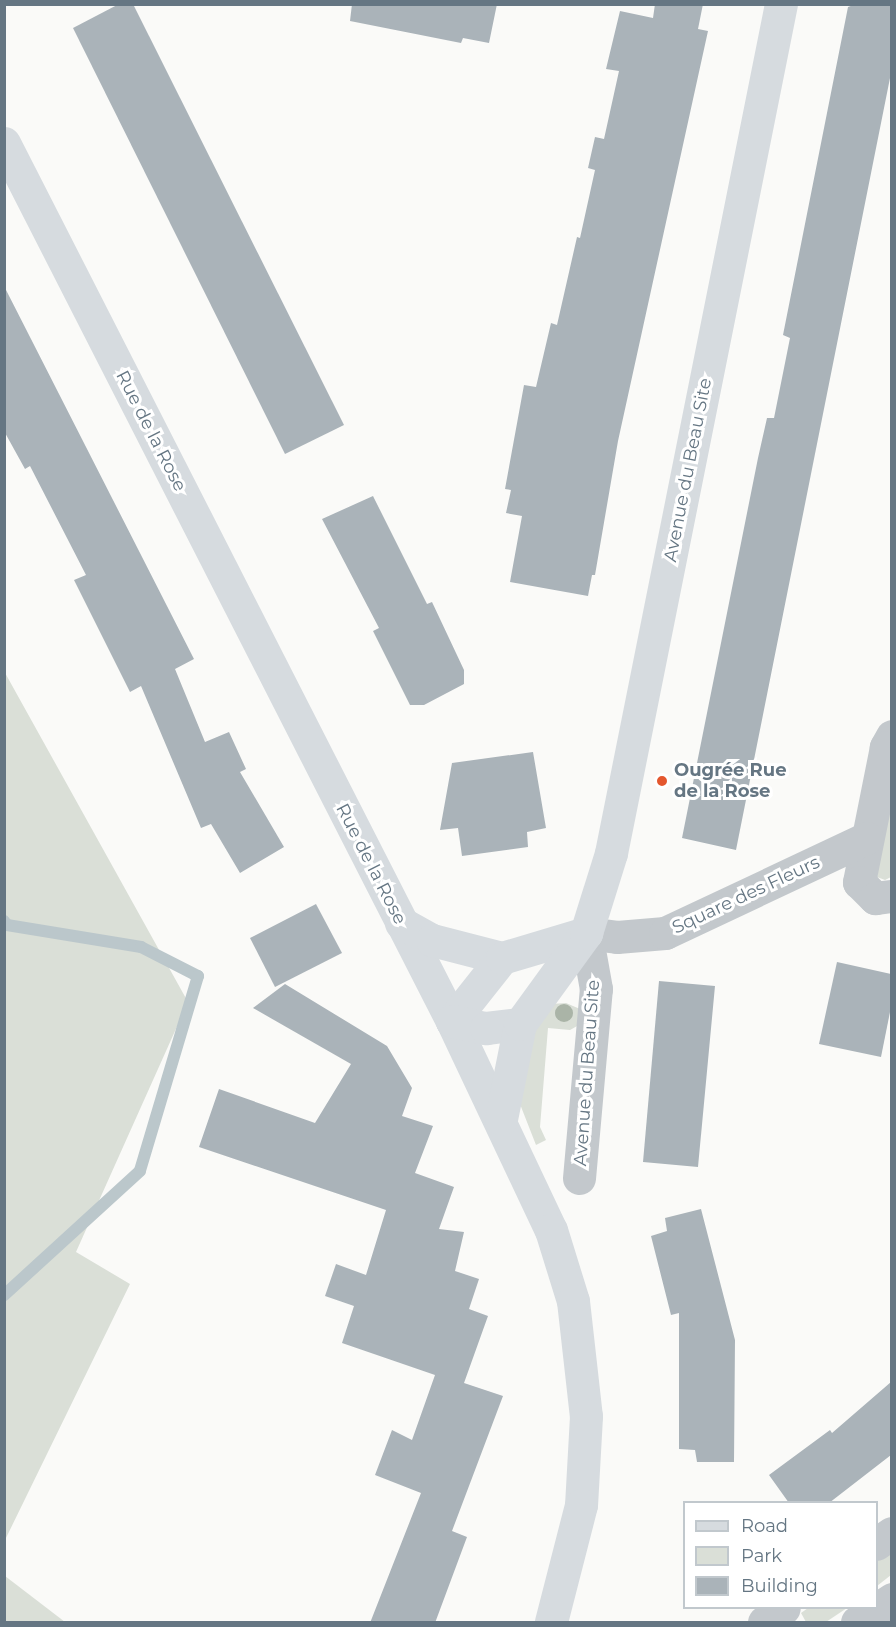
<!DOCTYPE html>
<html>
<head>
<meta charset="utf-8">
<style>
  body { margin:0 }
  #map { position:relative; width:896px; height:1627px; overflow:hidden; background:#fafaf8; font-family:Montserrat,sans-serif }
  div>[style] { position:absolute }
  .green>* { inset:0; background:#dadfd7 }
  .stream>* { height:12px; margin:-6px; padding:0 6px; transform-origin:6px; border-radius:6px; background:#bbc7cb }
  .building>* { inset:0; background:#aab3b9 }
  .street>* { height:33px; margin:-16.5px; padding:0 16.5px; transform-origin:16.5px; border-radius:16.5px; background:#c3c8cc }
  .secondary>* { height:33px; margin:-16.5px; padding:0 16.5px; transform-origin:16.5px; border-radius:16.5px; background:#d6dbdf }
  .trees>* { width:18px; height:18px; margin:-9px; border-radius:50%; background:#aab4a7 }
  .dots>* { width:16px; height:16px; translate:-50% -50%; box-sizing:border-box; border:3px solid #fff; border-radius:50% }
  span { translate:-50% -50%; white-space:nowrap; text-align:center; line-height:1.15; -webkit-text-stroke:6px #fff; paint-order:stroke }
  .street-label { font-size:18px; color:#657683 }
  .poi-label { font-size:18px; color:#657683; font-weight:700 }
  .left { translate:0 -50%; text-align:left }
  .frame { position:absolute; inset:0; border:6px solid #657683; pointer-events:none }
  .legend { position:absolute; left:683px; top:1501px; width:195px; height:108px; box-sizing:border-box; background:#fff; border:2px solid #c1c8cd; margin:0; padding:8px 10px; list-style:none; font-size:18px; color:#657683 }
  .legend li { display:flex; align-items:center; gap:12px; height:30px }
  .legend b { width:30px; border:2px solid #c1c8cd }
</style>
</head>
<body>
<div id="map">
  <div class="green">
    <div style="clip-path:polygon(4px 671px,188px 1002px,76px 1252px,130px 1284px,5px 1540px)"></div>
    <div style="clip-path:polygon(891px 773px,891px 877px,885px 880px,877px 877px)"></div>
    <div style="clip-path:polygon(566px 1003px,580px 1009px,579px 1025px,570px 1030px,548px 1028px,540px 1127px,546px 1140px,536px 1145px,518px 1099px,520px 1055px,551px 1004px)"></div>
    <div style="clip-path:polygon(891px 1546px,891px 1575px,877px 1586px,876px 1557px)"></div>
    <div style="clip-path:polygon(4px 1576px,5px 1576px,65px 1622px,5px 1622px)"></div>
    <div style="clip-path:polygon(808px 1608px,847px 1608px,826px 1622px,806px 1622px,801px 1613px)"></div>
  </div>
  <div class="stream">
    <div style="left:4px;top:921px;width:5px;rotate:53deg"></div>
    <div style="left:7px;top:925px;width:136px;rotate:9.3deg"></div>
    <div style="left:141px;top:947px;width:64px;rotate:27deg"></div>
    <div style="left:198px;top:976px;width:203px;rotate:106.6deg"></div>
    <div style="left:140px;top:1171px;width:184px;rotate:137.6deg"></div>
  </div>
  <div class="building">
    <div style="clip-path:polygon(119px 4px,133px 4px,344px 425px,285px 454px,73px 28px)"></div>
    <div style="clip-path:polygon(352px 4px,497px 4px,489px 43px,463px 38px,461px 43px,350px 21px)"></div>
    <div style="clip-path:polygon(655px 4px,703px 4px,698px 29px,708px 31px,618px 441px,595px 575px,592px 575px,588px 596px,510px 582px,522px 516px,506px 513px,511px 490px,505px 489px,524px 385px,536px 387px,551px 323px,557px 325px,577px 237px,580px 238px,595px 170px,588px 168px,595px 137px,604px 139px,619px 71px,606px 69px,620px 11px,653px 18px)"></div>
    <div style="clip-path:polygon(856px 4px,891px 4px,891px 73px,736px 850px,682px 838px,758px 458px,767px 418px,774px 418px,790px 338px,783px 335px,848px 7px)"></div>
    <div style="clip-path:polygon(4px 286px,194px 659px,175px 669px,205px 742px,229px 732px,246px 769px,240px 772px,284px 847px,240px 873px,211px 824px,201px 828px,141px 686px,130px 692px,74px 580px,86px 575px,30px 466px,25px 469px,4px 431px)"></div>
    <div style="clip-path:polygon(373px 496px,427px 604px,432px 602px,464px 670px,464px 684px,424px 705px,410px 705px,373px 631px,379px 628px,322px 519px)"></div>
    <div style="clip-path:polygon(533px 752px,546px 828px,527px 832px,528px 847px,462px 856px,458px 828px,440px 830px,452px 763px)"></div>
    <div style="clip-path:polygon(316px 904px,342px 953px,275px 987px,250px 938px)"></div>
    <div style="clip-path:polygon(837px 962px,891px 974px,891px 1007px,881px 1057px,819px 1044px)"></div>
    <div style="clip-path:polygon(659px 981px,715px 986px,698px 1167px,643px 1162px)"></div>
    <div style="clip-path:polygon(285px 984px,387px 1046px,412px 1088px,402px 1116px,433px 1126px,415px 1173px,454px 1187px,439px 1229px,464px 1232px,455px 1271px,479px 1279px,469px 1309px,488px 1316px,464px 1383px,503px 1396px,452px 1531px,467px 1537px,435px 1623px,370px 1623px,421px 1493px,375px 1475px,392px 1430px,412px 1440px,435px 1375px,342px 1343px,354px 1306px,325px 1296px,336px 1264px,366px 1275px,386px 1210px,199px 1147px,219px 1089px,315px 1123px,351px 1064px,253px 1008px)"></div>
    <div style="clip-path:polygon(701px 1209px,735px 1340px,734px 1462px,697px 1462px,695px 1450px,679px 1449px,679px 1313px,671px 1315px,651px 1236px,667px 1231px,665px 1218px)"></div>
    <div style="clip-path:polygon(891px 1382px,891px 1455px,829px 1503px,789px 1503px,769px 1475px,830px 1430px,832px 1433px)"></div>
  </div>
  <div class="street">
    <div style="left:892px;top:736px;width:13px;rotate:119deg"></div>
    <div style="left:886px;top:747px;width:138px;rotate:101.3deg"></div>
    <div style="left:859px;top:882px;width:23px;rotate:45deg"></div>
    <div style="left:875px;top:898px;width:17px;rotate:-7deg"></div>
    <div style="left:579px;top:1178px;width:190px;rotate:-84.9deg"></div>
    <div style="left:596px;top:989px;width:57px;rotate:-100.1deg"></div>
    <div style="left:586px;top:933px;width:31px;rotate:7deg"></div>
    <div style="left:617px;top:937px;width:48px;rotate:-4.8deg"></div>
    <div style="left:665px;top:933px;width:223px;rotate:-25.2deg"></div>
    <div style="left:876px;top:1544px;width:19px;rotate:-35deg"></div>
    <div style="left:764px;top:1622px;width:24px;rotate:-35deg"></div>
    <div style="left:857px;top:1622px;width:42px;rotate:-33.3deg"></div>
  </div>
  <div class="secondary">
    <div style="left:4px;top:143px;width:986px;rotate:62.97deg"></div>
    <div style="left:452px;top:1021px;width:231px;rotate:64.7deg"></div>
    <div style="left:551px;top:1230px;width:74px;rotate:72.8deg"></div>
    <div style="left:573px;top:1301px;width:116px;rotate:83.6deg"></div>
    <div style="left:586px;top:1416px;width:89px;rotate:93.2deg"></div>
    <div style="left:581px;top:1505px;width:121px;rotate:104.4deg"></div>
    <div style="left:401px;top:923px;width:35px;rotate:29deg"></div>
    <div style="left:432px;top:940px;width:72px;rotate:14.4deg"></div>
    <div style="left:452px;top:1021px;width:80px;rotate:-51.6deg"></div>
    <div style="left:502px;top:958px;width:88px;rotate:-16.6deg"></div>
    <div style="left:452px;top:1021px;width:35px;rotate:12deg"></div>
    <div style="left:486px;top:1028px;width:34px;rotate:-7deg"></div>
    <div style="left:501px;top:1119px;width:97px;rotate:-78.7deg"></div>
    <div style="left:520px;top:1024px;width:112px;rotate:-54deg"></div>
    <div style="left:586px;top:933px;width:84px;rotate:-72.6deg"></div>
    <div style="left:611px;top:853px;width:866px;rotate:-78.68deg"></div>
  </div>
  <div class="trees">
    <div style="left:564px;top:1013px"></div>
  </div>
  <div class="dots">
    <div style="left:662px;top:781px;background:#e4572e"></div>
  </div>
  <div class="street-label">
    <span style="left:151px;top:431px;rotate:63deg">Rue de la Rose</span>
    <span style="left:688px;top:470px;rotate:-79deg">Avenue du Beau Site</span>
    <span style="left:371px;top:864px;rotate:63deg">Rue de la Rose</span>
    <span style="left:746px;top:895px;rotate:-25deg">Square des Fleurs</span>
    <span style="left:587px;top:1073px;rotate:-86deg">Avenue du Beau Site</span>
  </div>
  <div class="poi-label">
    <span class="left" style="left:674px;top:781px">Ougrée Rue<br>de la Rose</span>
  </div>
  <div class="frame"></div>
  <ul class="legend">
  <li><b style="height:8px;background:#d6dbdf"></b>Road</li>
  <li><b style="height:16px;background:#dadfd7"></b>Park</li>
  <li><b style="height:16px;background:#aab3b9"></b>Building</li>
  </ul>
</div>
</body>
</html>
